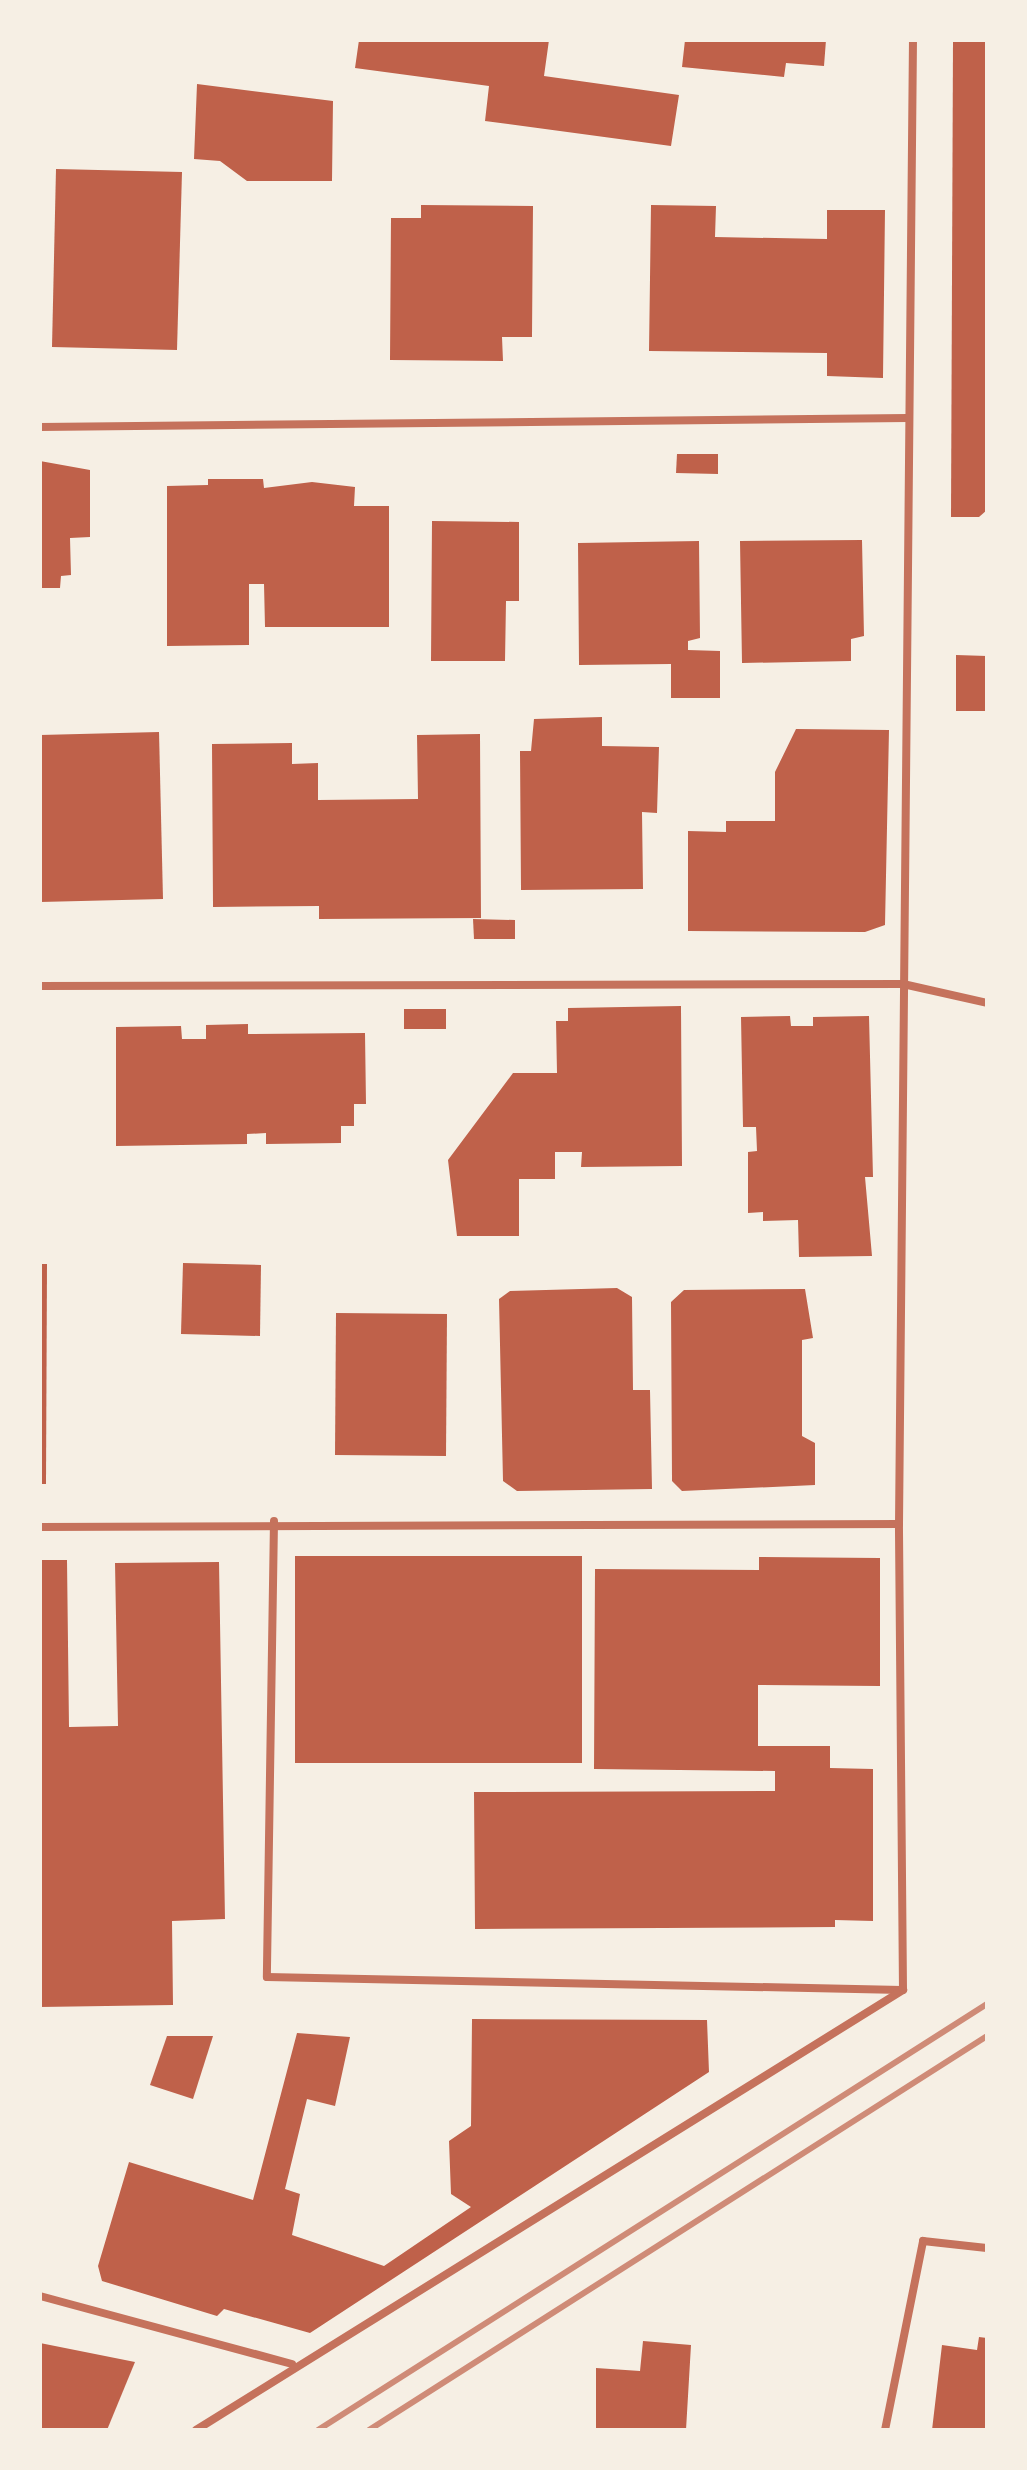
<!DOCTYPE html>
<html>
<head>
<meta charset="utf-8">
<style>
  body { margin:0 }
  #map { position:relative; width:1027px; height:2470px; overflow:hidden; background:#f6efe4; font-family:"Golos Text",sans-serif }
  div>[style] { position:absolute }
  .building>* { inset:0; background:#bf614a }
  .minor>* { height:8px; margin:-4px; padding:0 4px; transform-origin:4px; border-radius:4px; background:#c5725c }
  .rail>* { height:6px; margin:-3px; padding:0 3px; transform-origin:3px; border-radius:3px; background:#cf8b77 }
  span { translate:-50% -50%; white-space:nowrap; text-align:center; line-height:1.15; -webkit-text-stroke:6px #f6efe4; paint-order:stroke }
  .frame { position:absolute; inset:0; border:42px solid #f6efe4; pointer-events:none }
</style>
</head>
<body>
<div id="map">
  <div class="building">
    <div style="clip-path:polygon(359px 40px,549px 40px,544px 76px,679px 95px,671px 146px,485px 121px,489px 86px,355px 68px)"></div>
    <div style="clip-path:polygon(685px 40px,826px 40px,824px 66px,786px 63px,784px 77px,682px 67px)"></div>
    <div style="clip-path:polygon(953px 40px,987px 40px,987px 510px,979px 517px,951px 517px)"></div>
    <div style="clip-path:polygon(197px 84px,333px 101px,332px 181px,247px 181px,220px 161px,194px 159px)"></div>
    <div style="clip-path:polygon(56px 169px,182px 172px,177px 350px,52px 347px)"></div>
    <div style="clip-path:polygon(421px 205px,533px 206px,532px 337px,502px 337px,503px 361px,390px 360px,391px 218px,421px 218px)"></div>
    <div style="clip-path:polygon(651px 205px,716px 206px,715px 237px,827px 239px,827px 210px,885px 210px,883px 378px,827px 376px,827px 353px,649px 351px)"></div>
    <div style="clip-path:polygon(677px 454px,718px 454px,718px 474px,676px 473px)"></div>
    <div style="clip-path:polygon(40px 461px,90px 470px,90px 537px,70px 538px,71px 575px,61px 576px,60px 588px,40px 588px)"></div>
    <div style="clip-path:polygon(208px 479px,263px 479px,264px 488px,312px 482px,355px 487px,354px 506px,389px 506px,389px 627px,265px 627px,264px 584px,249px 584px,249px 645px,167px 646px,167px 486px,208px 485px)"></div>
    <div style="clip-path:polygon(432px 521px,519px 522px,519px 601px,506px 601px,505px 661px,431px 661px)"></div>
    <div style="clip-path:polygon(862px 540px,864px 636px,851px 639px,851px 661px,742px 663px,740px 541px)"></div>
    <div style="clip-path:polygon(699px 541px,700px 638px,688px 641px,688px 650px,720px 651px,720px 698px,671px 698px,671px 664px,579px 665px,578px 543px)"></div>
    <div style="clip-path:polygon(956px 655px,987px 656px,987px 711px,956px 711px)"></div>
    <div style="clip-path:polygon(602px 717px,602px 746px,659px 747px,657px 813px,642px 812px,643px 889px,521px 890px,520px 751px,531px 751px,534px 719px)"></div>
    <div style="clip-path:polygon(796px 729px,889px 730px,885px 925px,865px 932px,688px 931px,688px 831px,726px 832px,726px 821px,775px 821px,775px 772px)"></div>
    <div style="clip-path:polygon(159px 732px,163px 899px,40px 902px,40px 735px)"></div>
    <div style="clip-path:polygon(480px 734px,481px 918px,319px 919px,319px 906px,213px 907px,212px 744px,292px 743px,292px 764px,318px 763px,318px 800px,418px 799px,417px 735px)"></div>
    <div style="clip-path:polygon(473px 919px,515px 920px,515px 939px,474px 939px)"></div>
    <div style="clip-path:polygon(681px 1006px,682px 1166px,581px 1167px,582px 1152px,555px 1152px,555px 1179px,519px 1179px,519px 1236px,457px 1236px,448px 1160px,513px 1073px,557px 1073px,556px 1021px,568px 1021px,568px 1008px)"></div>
    <div style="clip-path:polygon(404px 1009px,446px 1009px,446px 1029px,404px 1029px)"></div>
    <div style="clip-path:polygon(790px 1016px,791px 1026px,813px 1026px,813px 1017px,869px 1016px,873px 1177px,865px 1177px,872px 1256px,799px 1257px,798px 1220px,763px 1221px,763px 1212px,748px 1213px,748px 1152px,757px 1151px,756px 1127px,743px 1127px,741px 1017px)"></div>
    <div style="clip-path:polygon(248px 1024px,248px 1034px,365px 1033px,366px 1104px,354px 1104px,354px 1126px,341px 1126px,341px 1143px,266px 1144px,266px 1133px,247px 1134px,247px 1144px,116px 1146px,116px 1027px,181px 1026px,182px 1039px,206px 1039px,206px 1025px)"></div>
    <div style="clip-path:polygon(183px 1263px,261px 1265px,260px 1336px,181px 1334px)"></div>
    <div style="clip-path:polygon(40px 1264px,47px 1264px,46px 1484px,40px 1484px)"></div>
    <div style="clip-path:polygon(617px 1288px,632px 1297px,633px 1390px,650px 1390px,652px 1489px,517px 1491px,503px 1481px,499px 1299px,510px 1291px)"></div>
    <div style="clip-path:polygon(805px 1289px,813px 1338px,802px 1340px,802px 1436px,815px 1443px,815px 1485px,682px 1491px,672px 1481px,671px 1302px,684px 1290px)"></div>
    <div style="clip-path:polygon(336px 1313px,447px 1314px,446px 1456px,335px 1455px)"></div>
    <div style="clip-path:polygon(295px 1556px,582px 1556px,582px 1763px,295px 1763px)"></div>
    <div style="clip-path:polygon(759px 1557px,880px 1558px,880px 1686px,758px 1685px,758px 1746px,830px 1746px,830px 1768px,873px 1769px,873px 1921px,835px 1920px,835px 1927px,475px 1929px,474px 1792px,775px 1791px,775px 1771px,594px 1769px,595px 1569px,759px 1570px)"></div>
    <div style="clip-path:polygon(40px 1560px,67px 1560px,69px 1727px,118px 1726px,115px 1563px,219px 1562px,225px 1919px,172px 1921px,173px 2005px,40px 2007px)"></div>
    <div style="clip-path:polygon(472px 2019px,707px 2020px,709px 2072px,310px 2333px,224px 2309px,217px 2316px,102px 2281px,98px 2266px,129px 2162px,253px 2200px,297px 2033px,350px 2037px,335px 2106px,307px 2099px,285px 2189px,300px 2194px,292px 2235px,384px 2266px,471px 2207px,451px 2194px,449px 2141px,471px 2126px)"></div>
    <div style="clip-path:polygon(167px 2036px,213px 2036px,193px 2099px,150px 2085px)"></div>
    <div style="clip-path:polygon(979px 2337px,987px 2338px,987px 2430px,932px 2430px,942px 2345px,977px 2350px)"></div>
    <div style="clip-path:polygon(643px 2341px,691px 2345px,686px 2430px,596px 2430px,596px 2368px,640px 2371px)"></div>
    <div style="clip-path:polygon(40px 2343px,135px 2362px,107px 2430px,40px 2430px)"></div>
  </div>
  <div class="minor">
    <div style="left:40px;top:427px;width:868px;rotate:-0.59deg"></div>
    <div style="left:40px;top:986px;width:863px;rotate:-0.13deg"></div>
    <div style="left:903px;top:984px;width:86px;rotate:12.7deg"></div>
    <div style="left:274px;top:1521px;width:456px;rotate:90.9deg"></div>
    <div style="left:267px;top:1977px;width:635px;rotate:1.17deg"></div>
    <div style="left:40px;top:1527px;width:859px;rotate:-0.2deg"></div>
    <div style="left:40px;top:2296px;width:261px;rotate:15.1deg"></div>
    <div style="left:196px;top:2430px;width:833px;rotate:-31.9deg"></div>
    <div style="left:903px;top:1990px;width:466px;rotate:-90.5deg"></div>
    <div style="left:899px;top:1524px;width:1484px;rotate:-89.46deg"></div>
    <div style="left:885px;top:2430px;width:193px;rotate:-78.6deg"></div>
    <div style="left:923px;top:2241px;width:64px;rotate:6.2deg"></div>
  </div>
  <div class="rail">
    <div style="left:318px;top:2430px;width:793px;rotate:-32.49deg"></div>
    <div style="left:369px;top:2430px;width:733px;rotate:-32.52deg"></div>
  </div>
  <div class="frame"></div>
</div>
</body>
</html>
